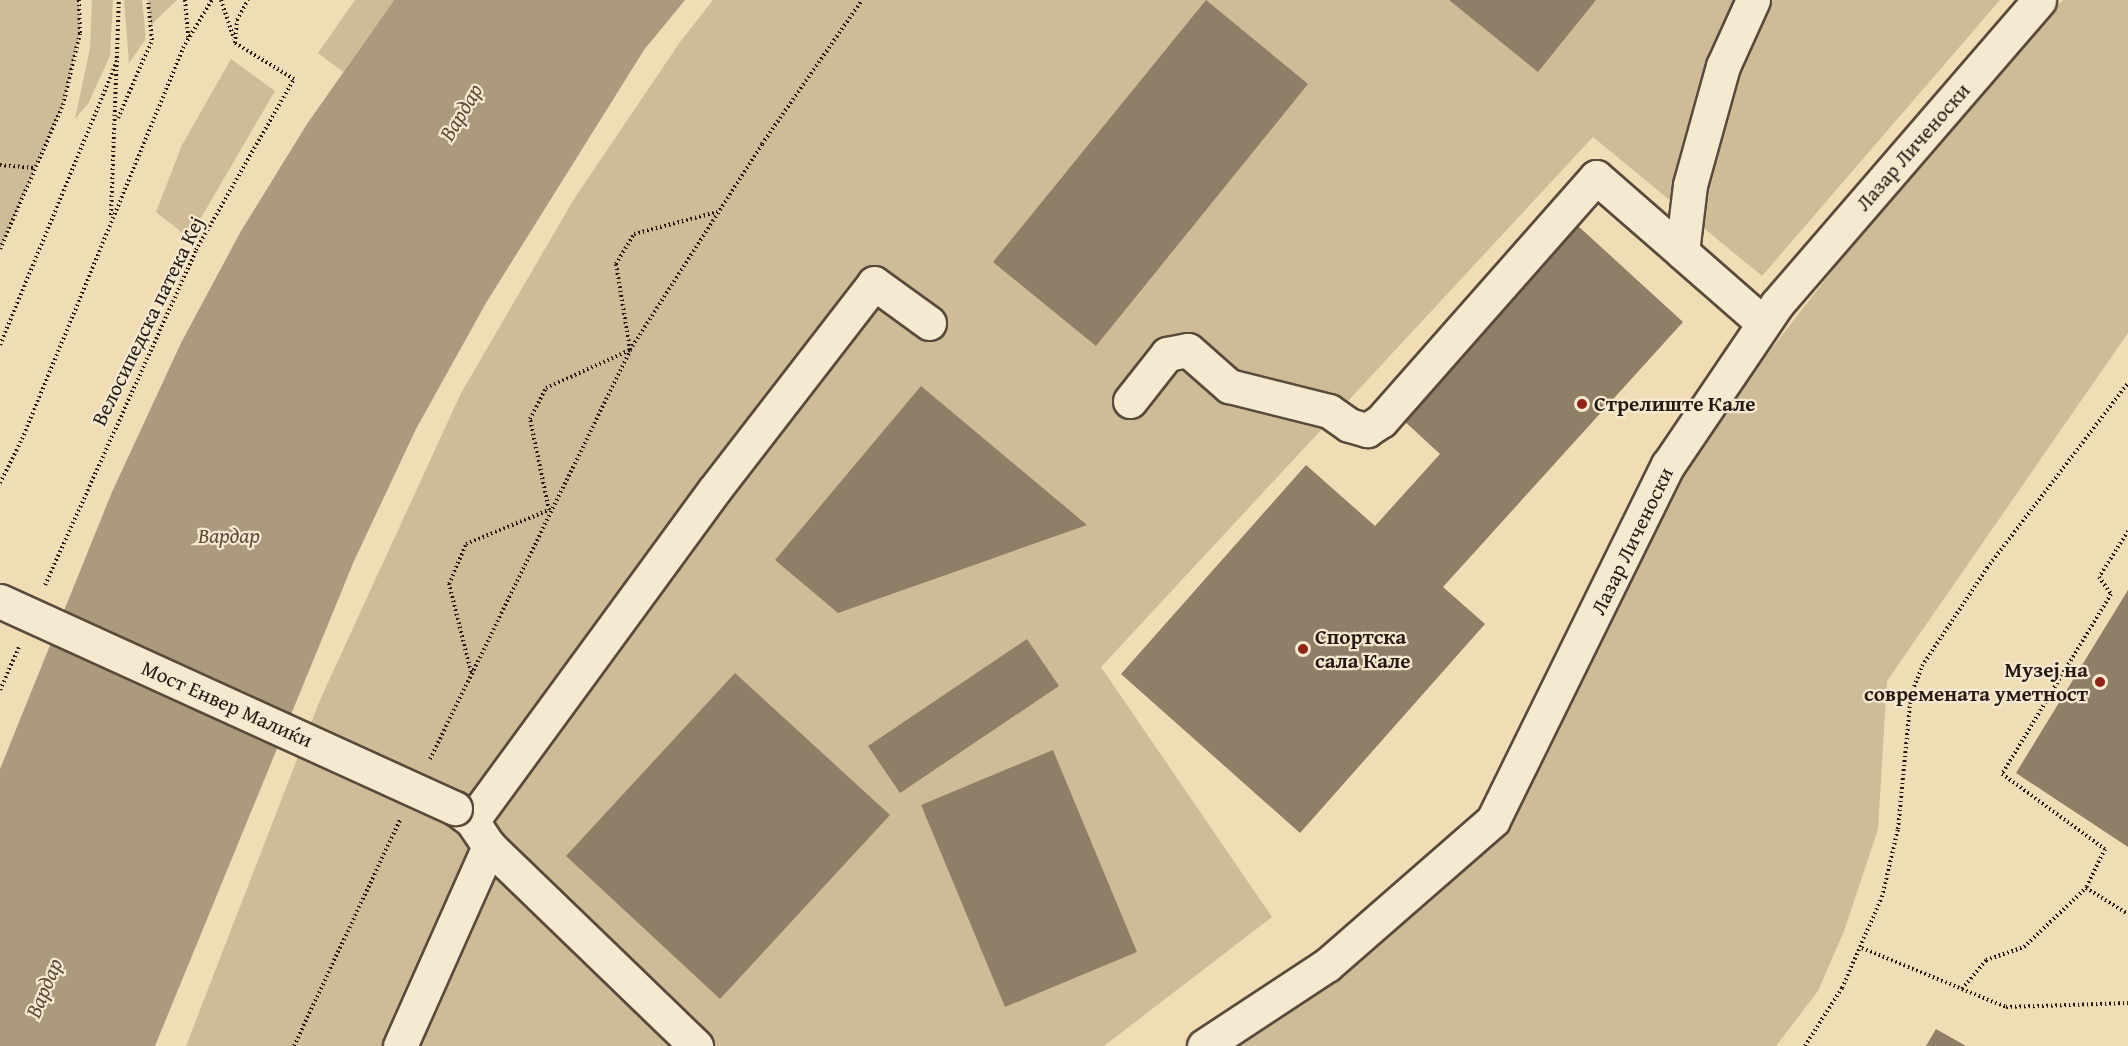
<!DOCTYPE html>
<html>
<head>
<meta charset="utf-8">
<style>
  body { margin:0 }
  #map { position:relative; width:2128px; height:1046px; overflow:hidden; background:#f0ddb5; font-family:"Gentium Book Plus",serif }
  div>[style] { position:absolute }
  .green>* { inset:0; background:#cebc99 }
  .water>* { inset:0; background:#ac9a7e }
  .building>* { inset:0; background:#907f67 }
  .path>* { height:4px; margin-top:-2px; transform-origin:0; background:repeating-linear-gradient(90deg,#271912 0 1.5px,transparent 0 4.5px) }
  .roads { filter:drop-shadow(2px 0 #594a3b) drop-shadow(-2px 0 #594a3b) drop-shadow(0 2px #594a3b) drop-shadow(0 -2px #594a3b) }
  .minor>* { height:33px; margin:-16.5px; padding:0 16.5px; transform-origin:16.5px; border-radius:16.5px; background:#f5e9cf }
  .bridges { filter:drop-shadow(2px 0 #594a3b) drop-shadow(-2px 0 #594a3b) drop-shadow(0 2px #594a3b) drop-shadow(0 -2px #594a3b) }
  .minor-bridge>* { height:33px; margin:-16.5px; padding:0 16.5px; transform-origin:16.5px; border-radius:16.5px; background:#f5e9cf }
  .dots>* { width:16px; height:16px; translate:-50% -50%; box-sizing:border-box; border:3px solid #f5e9cf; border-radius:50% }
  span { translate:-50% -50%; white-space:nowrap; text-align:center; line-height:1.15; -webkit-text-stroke:4.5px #f5e9cf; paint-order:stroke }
  .street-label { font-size:21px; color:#271912 }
  .poi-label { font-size:21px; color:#271912; font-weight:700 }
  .left { translate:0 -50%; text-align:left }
  .right { translate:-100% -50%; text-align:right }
  .water-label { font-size:22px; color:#5c4d3d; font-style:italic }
</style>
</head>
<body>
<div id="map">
  <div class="green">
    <div style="clip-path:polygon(0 0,79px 0,80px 33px,63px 105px,0 249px)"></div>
    <div style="clip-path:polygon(92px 0,113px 0,110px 56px,88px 104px,75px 119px,90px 48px)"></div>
    <div style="clip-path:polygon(124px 0,142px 0,145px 28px,145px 40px,129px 63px)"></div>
    <div style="clip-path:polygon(148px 0,177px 0,151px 25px)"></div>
    <div style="clip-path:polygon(355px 0,394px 0,343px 72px,318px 53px)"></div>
    <div style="clip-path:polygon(713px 0,2000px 0,1762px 276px,1593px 137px,1101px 667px,1272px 917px,1104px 1046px,186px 1046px,320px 700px,461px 393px,574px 199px,680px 42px)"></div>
    <div style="clip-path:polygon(2063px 0,2128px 0,2128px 333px,1887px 681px,1878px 829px,1844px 931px,1818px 991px,1776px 1046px,1238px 1046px,1406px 920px,1509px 825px,1618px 593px,1719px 416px,1942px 130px)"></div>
    <div style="clip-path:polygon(231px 59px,275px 91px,191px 235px,185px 235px,156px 212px,182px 145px)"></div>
  </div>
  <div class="water">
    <div style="clip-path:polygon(394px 0,685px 0,644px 50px,486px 303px,416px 429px,354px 561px,155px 1046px,0 1046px,0 769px,112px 492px,181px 343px,241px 231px,307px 124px)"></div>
  </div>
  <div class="building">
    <div style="clip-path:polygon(1206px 0,1308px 84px,1096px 346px,993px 262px)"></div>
    <div style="clip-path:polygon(1449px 0,1596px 0,1538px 72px)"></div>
    <div style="clip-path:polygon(1577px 225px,1683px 322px,1443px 587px,1485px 624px,1300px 833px,1121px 674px,1306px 465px,1375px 526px,1440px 454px,1401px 418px)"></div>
    <div style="clip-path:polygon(921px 386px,1087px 525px,838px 613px,775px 560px)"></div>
    <div style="clip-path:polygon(2128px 590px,2128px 847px,2016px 773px)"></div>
    <div style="clip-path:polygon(1027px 639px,1059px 686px,900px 793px,868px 746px)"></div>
    <div style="clip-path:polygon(735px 673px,890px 815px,720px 999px,566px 856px)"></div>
    <div style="clip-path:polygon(1053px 750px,1137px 952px,1005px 1007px,921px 805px)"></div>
    <div style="clip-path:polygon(1936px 1029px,1966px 1046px,1926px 1046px)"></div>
  </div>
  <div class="path">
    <div style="left:185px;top:0;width:38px;rotate:85deg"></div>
    <div style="left:221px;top:0;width:41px;rotate:71.6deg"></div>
    <div style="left:118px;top:118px;width:85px;rotate:-66.4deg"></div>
    <div style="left:152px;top:40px;width:40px;rotate:-95.7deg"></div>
    <div style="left:0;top:165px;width:34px;rotate:5deg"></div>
    <div style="left:111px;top:215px;width:215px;rotate:-87.9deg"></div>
    <div style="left:0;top:249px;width:157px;rotate:-66.4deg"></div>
    <div style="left:63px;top:105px;width:74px;rotate:-76.7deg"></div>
    <div style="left:80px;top:33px;width:33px;rotate:-92deg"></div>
    <div style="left:0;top:345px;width:309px;rotate:-67.6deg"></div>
    <div style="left:0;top:483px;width:49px;rotate:-63.4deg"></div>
    <div style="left:22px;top:439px;width:423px;rotate:-67.6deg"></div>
    <div style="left:183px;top:48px;width:56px;rotate:-58.9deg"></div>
    <div style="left:2128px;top:531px;width:54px;rotate:122.2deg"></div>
    <div style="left:2099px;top:577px;width:21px;rotate:55deg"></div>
    <div style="left:2111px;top:594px;width:210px;rotate:121.2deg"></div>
    <div style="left:2002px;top:774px;width:127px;rotate:36.1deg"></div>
    <div style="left:2105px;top:849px;width:43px;rotate:116deg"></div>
    <div style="left:2086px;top:888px;width:49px;rotate:31.8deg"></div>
    <div style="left:45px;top:585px;width:367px;rotate:-65.7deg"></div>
    <div style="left:196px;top:250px;width:197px;rotate:-60.2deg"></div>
    <div style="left:294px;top:79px;width:69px;rotate:-148.6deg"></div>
    <div style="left:235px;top:43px;width:23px;rotate:-85deg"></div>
    <div style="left:237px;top:20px;width:23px;rotate:-61deg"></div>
    <div style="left:471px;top:672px;width:91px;rotate:-104deg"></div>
    <div style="left:449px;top:584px;width:43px;rotate:-67deg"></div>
    <div style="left:466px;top:544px;width:90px;rotate:-22.3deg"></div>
    <div style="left:549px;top:510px;width:93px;rotate:-101.8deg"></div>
    <div style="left:530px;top:419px;width:35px;rotate:-63deg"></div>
    <div style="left:546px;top:388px;width:92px;rotate:-24.3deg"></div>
    <div style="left:630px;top:350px;width:87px;rotate:-99.2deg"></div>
    <div style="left:616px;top:264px;width:35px;rotate:-59deg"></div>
    <div style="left:634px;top:234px;width:86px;rotate:-14.8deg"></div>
    <div style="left:0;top:690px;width:47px;rotate:-66.2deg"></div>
    <div style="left:430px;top:759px;width:455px;rotate:-63.9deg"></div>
    <div style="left:630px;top:350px;width:245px;rotate:-57.3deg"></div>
    <div style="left:762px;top:144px;width:175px;rotate:-55.2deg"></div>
    <div style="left:1862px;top:948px;width:156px;rotate:22.3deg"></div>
    <div style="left:2006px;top:1007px;width:122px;rotate:-1.9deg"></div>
    <div style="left:1962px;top:989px;width:38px;rotate:-50deg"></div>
    <div style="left:1986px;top:960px;width:40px;rotate:-18.9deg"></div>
    <div style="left:2024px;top:947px;width:86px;rotate:-43.6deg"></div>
    <div style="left:294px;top:1046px;width:250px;rotate:-64.9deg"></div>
    <div style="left:1805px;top:1046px;width:69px;rotate:-57.5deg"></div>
    <div style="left:1842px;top:988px;width:99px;rotate:-66.3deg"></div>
    <div style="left:1882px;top:897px;width:70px;rotate:-76.8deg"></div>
    <div style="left:1898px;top:829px;width:135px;rotate:-84.5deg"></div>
    <div style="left:1911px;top:695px;width:31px;rotate:-69deg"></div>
    <div style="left:1922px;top:666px;width:118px;rotate:-56.4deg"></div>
    <div style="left:1987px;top:568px;width:233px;rotate:-52.7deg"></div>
  </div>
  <div class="roads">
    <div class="minor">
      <div style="left:1753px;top:0;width:72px;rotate:114.4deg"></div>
      <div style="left:1723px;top:66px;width:123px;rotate:105.5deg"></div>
      <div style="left:1690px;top:185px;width:67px;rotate:96.8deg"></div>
      <div style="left:1682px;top:252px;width:108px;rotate:41.2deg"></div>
      <div style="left:1130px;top:401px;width:60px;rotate:-51.8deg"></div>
      <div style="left:1167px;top:354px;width:21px;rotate:-11deg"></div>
      <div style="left:1188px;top:350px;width:55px;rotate:41.3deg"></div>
      <div style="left:1229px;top:386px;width:103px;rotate:14deg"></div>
      <div style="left:1329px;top:411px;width:24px;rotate:35deg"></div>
      <div style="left:1349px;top:425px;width:19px;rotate:16deg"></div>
      <div style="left:1367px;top:430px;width:17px;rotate:-33deg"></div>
      <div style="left:1381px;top:421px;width:325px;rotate:-48.6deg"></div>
      <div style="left:1596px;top:177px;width:114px;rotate:41.1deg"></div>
      <div style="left:455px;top:808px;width:21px;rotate:37deg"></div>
      <div style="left:472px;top:821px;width:30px;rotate:56deg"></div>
      <div style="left:489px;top:846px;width:288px;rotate:44deg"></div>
      <div style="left:472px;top:821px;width:411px;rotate:-53.8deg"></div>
      <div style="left:715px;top:489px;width:260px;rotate:-52.3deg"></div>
      <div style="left:874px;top:283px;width:68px;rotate:36deg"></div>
      <div style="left:400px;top:1046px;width:219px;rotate:-66deg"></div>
      <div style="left:1204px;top:1046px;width:147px;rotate:-33.4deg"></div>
      <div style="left:1327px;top:965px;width:220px;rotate:-41.1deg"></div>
      <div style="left:1493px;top:820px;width:396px;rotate:-63.8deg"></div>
      <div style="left:1668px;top:465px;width:194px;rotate:-55.9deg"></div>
      <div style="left:1777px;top:304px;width:401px;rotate:-49.2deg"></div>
    </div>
  </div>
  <div class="bridges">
    <div class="minor-bridge">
      <div style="left:0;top:601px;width:500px;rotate:24.5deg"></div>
    </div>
  </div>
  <div class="dots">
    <div style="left:1582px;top:404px;background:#8f2418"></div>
    <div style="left:1303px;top:649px;background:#8f2418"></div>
    <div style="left:2100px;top:682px;background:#8f2418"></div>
  </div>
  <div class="street-label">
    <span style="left:1913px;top:147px;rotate:-49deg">Лазар Личеноски</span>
    <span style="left:148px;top:321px;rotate:-64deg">Велосипедска патека Кеј</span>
    <span style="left:1632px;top:541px;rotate:-64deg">Лазар Личеноски</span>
    <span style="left:227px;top:704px;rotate:24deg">Мост Енвер Малиќи</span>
  </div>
  <div class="poi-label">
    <span class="left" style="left:1594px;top:404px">Стрелиште Кале</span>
    <span class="left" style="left:1315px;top:649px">Спортска<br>сала Кале</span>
    <span class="right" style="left:2088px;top:682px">Музеј на<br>современата уметност</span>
  </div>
  <div class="water-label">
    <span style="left:461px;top:112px;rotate:-59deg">Вардар</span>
    <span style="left:229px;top:536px">Вардар</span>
    <span style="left:44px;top:988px;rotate:-67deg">Вардар</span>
  </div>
</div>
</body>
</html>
